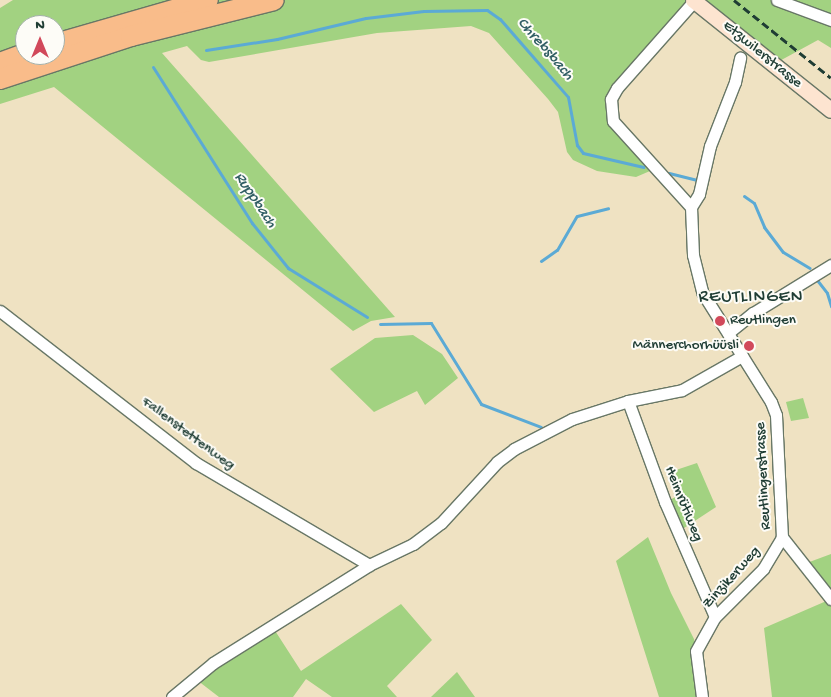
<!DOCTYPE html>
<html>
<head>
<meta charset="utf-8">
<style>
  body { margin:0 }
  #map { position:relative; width:831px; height:697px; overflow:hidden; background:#efe2c2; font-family:"Gochi Hand",sans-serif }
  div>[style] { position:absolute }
  .green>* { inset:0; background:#a2d281 }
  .stream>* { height:3px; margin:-1.5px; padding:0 1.5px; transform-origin:1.5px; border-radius:1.5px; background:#5baad5 }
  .roads { filter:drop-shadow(1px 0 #687766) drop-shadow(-1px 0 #687766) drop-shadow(0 1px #687766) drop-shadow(0 -1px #687766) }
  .street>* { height:11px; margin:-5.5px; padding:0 5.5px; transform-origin:5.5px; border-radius:5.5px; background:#fff }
  .secondary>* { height:15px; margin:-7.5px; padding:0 7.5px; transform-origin:7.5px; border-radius:7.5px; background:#fde4d0 }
  .highway>* { height:20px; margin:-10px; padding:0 10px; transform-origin:10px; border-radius:10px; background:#f9bc8a }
  .rail>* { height:3px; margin-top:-1.5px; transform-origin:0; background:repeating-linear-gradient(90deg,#1f3d34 0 8px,transparent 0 12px) }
  .dots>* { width:14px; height:14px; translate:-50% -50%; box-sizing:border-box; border:2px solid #fdfcf7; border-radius:50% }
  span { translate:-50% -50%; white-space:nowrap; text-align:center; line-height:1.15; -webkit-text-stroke:4px #fdfcf7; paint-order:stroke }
  .street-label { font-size:15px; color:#1f3d34 }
  .poi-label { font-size:15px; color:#1f3d34 }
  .left { translate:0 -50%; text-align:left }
  .right { translate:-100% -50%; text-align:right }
  .water-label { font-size:16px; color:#315e64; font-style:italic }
  .quarter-label { font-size:18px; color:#1f3d34; letter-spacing:1px }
  .north { position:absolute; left:15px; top:15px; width:50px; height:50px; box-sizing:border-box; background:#fdfcf7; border:1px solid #a4b0a9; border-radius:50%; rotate:0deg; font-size:14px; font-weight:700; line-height:20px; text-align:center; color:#1f3d34 }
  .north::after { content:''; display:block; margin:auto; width:18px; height:22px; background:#d1495b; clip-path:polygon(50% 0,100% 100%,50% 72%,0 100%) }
</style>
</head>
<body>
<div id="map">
  <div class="green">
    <div style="clip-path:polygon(evenodd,13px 0,831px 0,831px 48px,818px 40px,774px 64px,695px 1px,617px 88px,611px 110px,657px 168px,636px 177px,597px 171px,573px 160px,567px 152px,558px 112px,548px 99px,489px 33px,471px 26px,377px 33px,209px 62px,201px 60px,187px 46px,162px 53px,395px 317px,371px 321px,353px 331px,54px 87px,0 104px,0 8px,13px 0,25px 25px,55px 25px,55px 55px,25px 55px,25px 25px)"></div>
    <div style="clip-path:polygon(413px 335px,442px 354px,458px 378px,425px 405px,417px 391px,374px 412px,330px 369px,375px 338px)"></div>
    <div style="clip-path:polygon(803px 398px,809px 418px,791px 421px,786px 402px)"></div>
    <div style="clip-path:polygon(697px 463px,716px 507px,678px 532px,665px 502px,680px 495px,673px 471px)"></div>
    <div style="clip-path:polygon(648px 537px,671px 593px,694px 639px,702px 697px,659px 697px,616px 561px)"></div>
    <div style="clip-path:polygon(831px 554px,831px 697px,772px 697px,764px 628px,831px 599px,804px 564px)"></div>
    <div style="clip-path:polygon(401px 604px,432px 640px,387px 686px,397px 697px,332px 697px,306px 679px,293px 697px,219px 697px,193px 677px,272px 626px,301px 671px)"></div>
    <div style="clip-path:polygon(457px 672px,475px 697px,431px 697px)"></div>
  </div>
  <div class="stream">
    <div style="left:206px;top:50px;width:72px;rotate:-8.8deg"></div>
    <div style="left:277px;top:39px;width:91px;rotate:-13.3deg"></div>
    <div style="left:366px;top:18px;width:58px;rotate:-6.9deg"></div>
    <div style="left:424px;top:11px;width:63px;rotate:-0.9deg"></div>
    <div style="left:487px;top:10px;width:16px;rotate:35deg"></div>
    <div style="left:500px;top:19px;width:103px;rotate:48.9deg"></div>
    <div style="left:568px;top:97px;width:49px;rotate:79.4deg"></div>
    <div style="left:577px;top:145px;width:10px;rotate:53deg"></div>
    <div style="left:583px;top:153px;width:62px;rotate:13.1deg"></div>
    <div style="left:153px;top:67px;width:185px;rotate:57.6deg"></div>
    <div style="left:252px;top:223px;width:58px;rotate:51.3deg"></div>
    <div style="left:288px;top:268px;width:93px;rotate:31.8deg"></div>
    <div style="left:669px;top:173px;width:30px;rotate:14deg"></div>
    <div style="left:744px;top:196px;width:12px;rotate:35deg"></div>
    <div style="left:754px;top:203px;width:26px;rotate:67deg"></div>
    <div style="left:764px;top:227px;width:31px;rotate:53deg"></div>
    <div style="left:783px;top:252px;width:31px;rotate:31deg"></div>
    <div style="left:541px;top:261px;width:19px;rotate:-35deg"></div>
    <div style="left:557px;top:250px;width:39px;rotate:-60deg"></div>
    <div style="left:577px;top:216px;width:32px;rotate:-14deg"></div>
    <div style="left:817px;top:280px;width:16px;rotate:52deg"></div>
    <div style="left:827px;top:293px;width:14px;rotate:73deg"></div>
    <div style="left:380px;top:324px;width:51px;rotate:-1.1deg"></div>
    <div style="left:431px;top:323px;width:95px;rotate:58.3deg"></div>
    <div style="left:481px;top:404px;width:64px;rotate:21deg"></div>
  </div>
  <div class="roads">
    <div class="street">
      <div style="left:777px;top:0;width:58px;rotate:20.3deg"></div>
      <div style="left:694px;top:1px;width:116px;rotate:131.5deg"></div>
      <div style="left:617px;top:88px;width:13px;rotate:119deg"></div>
      <div style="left:611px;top:99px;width:22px;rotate:85deg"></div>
      <div style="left:613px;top:121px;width:116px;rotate:47.8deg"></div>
      <div style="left:691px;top:207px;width:48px;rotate:87.6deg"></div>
      <div style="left:693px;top:255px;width:38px;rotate:76deg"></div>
      <div style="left:702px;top:292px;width:130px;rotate:57.9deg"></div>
      <div style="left:771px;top:402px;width:14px;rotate:69deg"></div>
      <div style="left:776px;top:415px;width:122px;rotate:87.2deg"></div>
      <div style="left:782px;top:537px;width:79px;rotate:51.7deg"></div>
      <div style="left:691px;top:207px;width:15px;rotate:-58deg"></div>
      <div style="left:699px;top:194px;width:49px;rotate:-77.1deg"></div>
      <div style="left:710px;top:146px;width:69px;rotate:-68.7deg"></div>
      <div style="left:735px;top:82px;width:25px;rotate:-78deg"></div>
      <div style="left:0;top:311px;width:248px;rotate:37.8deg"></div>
      <div style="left:196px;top:463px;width:201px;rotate:30.5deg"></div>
      <div style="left:728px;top:333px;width:32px;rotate:-39deg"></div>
      <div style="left:753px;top:313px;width:92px;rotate:-31.6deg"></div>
      <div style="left:628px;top:401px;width:108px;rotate:69.9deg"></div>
      <div style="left:665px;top:502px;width:125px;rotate:66.5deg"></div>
      <div style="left:172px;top:697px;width:53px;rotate:-39.7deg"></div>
      <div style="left:213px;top:663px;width:184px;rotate:-32.1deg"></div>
      <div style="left:369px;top:565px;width:49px;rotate:-25.5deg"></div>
      <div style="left:413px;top:544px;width:35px;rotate:-37deg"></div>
      <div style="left:441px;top:523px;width:83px;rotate:-47.4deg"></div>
      <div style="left:497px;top:462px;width:21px;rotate:-37deg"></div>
      <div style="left:514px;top:449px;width:65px;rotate:-27.3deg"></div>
      <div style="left:572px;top:419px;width:59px;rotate:-17.8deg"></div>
      <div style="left:628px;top:401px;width:55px;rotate:-11.5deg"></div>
      <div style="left:682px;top:390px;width:69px;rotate:-29.5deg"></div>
      <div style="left:702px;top:697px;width:46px;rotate:-97.4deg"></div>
      <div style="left:696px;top:651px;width:39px;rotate:-61deg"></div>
      <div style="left:715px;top:617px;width:68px;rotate:-45deg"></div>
      <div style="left:763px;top:569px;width:37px;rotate:-59deg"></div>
    </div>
    <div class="secondary">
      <div style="left:693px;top:0;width:176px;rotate:38.6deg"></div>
    </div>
    <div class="highway">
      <div style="left:55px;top:44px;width:159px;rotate:-16deg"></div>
      <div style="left:0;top:63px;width:27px;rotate:-20deg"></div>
      <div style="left:0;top:79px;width:138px;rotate:-18.2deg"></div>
      <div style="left:131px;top:36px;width:147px;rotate:-14.1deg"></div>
    </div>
  </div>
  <div class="rail">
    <div style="left:734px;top:0;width:124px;rotate:38.8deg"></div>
  </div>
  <div class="dots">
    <div style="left:720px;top:321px;background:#d1495b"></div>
    <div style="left:749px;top:346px;background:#d1495b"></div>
  </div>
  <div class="street-label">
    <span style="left:762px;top:55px;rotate:39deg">Etzwilerstrasse</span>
    <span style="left:188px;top:434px;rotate:37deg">Fallenstettenweg</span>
    <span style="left:764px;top:476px;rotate:-93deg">Reutlingerstrasse</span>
    <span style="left:683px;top:504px;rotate:68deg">Heimrütiweg</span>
    <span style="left:732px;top:578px;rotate:-48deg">Zinzikerweg</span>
  </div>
  <div class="poi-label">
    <span class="left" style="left:730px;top:321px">Reutlingen</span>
    <span class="right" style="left:739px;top:346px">Männerchorhüüsli</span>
  </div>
  <div class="water-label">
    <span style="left:544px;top:50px;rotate:49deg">Chrebsbach</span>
    <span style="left:254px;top:201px;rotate:56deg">Ruppbach</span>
  </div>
  <div class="quarter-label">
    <span style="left:751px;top:298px">REUTLINGEN</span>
  </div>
  <div class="north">N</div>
</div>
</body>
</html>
